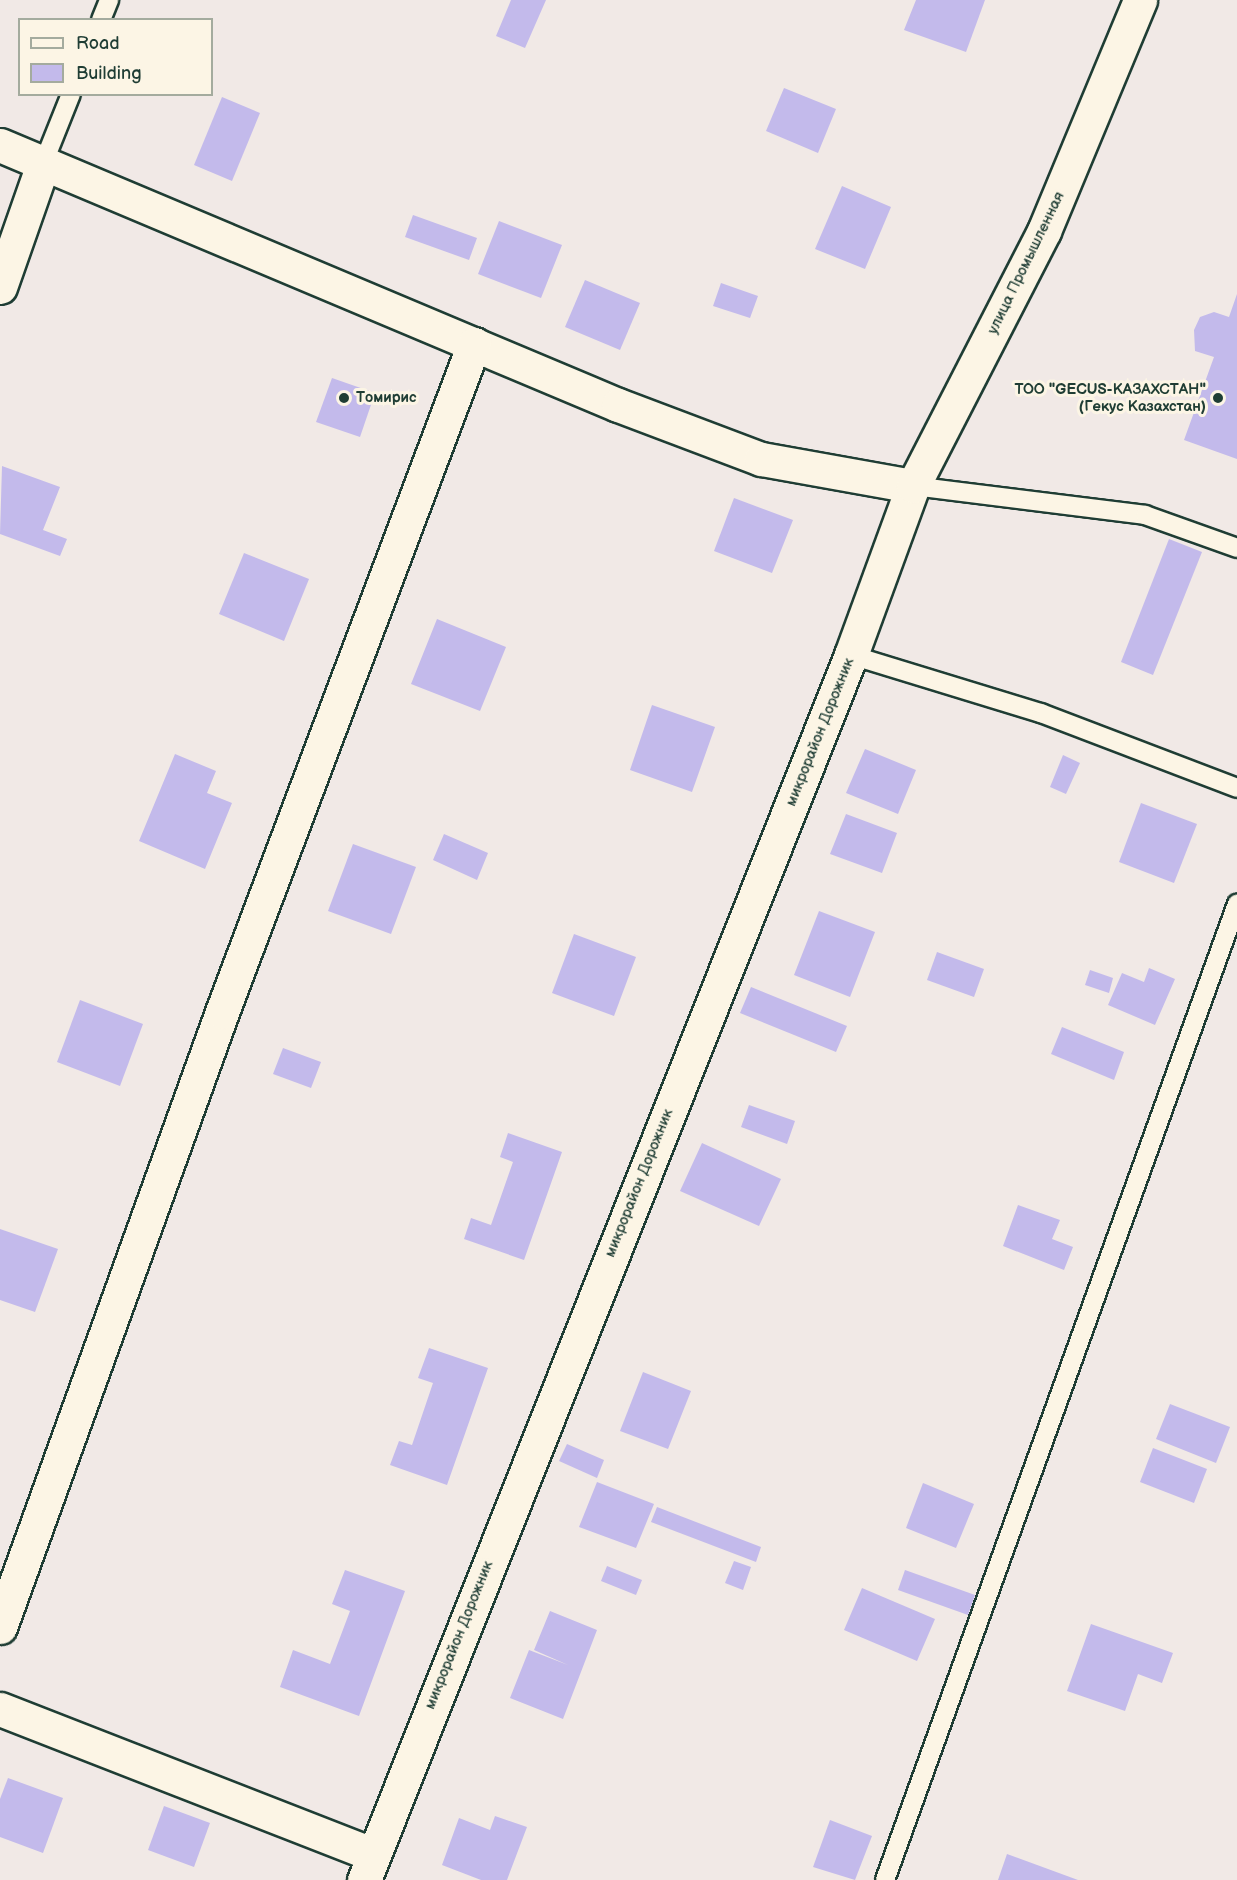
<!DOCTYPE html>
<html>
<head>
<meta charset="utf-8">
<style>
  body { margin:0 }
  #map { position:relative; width:1237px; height:1880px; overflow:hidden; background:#f1e9e6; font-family:"Balsamiq Sans",sans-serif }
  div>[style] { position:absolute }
  .building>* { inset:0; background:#c3baeb }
  .roads { filter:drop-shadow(2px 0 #1f3d34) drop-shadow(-2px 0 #1f3d34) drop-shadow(0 2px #1f3d34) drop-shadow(0 -2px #1f3d34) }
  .lane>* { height:18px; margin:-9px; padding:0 9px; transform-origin:9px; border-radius:9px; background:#fcf5e5 }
  .street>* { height:33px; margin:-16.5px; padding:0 16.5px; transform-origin:16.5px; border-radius:16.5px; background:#fcf5e5 }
  .dots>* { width:16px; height:16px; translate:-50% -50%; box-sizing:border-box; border:3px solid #fcf5e5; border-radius:50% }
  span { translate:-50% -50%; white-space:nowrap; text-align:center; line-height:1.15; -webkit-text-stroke:6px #fcf5e5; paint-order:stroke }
  .street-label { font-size:15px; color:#1f3d34 }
  .poi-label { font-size:15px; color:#1f3d34; font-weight:700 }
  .right { translate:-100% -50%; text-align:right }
  .left { translate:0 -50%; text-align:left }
  .legend { position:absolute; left:18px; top:18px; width:195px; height:78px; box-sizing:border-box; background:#fcf5e5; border:2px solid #a4ab9e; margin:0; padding:8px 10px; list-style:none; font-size:18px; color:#1f3d34 }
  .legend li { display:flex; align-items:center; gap:12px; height:30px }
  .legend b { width:30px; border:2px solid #a4ab9e }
</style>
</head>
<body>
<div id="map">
  <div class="building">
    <div style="clip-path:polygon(511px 0,546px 0,525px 48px,496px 36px)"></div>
    <div style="clip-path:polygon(916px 0,985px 0,966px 52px,904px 30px)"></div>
    <div style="clip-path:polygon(784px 88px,836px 109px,818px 153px,766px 131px)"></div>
    <div style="clip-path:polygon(222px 97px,260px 113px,232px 181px,194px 165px)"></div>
    <div style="clip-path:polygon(842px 186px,891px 207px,865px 269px,815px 249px)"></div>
    <div style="clip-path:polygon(413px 215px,477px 238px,469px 260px,405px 237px)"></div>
    <div style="clip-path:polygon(499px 221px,562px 245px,541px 298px,478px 274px)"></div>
    <div style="clip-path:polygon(585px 280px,640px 303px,620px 350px,565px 327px)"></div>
    <div style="clip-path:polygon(721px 283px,758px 296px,750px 318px,713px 306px)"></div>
    <div style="clip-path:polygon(1237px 294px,1237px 459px,1184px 440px,1214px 357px,1195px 351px,1194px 330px,1200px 317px,1214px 312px,1229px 317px)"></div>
    <div style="clip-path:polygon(332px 378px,375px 393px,360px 437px,316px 422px)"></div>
    <div style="clip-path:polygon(2px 466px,60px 487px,43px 530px,67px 539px,60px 556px,0 534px)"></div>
    <div style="clip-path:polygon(734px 498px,793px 520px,772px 573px,714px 551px)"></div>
    <div style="clip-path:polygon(1169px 539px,1202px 552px,1153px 675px,1121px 662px)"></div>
    <div style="clip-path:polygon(244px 553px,309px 579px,284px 641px,219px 614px)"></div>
    <div style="clip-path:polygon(437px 619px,506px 647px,480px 711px,411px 684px)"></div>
    <div style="clip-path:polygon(652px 705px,715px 727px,692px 792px,630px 770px)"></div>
    <div style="clip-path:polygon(865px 749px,916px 770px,898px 814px,846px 793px)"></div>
    <div style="clip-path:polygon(175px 754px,216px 771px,207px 793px,232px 803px,205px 869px,139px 841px)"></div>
    <div style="clip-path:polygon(1063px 755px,1080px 763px,1066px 794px,1050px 787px)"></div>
    <div style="clip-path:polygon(1141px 803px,1197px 824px,1174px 883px,1119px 862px)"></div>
    <div style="clip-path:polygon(846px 814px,897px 833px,882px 873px,830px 854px)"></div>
    <div style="clip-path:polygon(444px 834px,488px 853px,477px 880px,433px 860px)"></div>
    <div style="clip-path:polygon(353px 844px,416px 867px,391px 934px,328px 911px)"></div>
    <div style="clip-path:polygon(819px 911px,875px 932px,850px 997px,794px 975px)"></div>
    <div style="clip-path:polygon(574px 934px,636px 957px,614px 1016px,552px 993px)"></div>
    <div style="clip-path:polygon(937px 952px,984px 969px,974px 997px,927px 980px)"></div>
    <div style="clip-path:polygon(1149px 968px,1175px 979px,1155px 1025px,1108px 1005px,1122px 973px,1144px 982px)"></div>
    <div style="clip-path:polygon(1090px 970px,1113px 978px,1109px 993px,1085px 985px)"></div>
    <div style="clip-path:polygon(751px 987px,847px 1026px,836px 1052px,740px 1013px)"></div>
    <div style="clip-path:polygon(80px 1000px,143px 1024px,120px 1086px,57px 1062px)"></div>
    <div style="clip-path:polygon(1062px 1027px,1124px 1052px,1114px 1080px,1051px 1054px)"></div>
    <div style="clip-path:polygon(283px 1048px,321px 1062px,311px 1088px,273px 1074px)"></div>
    <div style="clip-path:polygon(749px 1105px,795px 1121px,787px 1144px,741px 1127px)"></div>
    <div style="clip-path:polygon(508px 1133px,562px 1152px,524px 1260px,464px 1239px,471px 1218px,491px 1225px,513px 1162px,500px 1157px)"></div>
    <div style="clip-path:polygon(702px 1143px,781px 1179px,759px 1226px,680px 1191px)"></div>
    <div style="clip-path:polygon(1018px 1205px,1060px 1220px,1052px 1239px,1073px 1247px,1064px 1270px,1003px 1246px)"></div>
    <div style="clip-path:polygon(0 1229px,58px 1249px,35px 1312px,0 1300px)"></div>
    <div style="clip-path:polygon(429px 1348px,488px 1368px,447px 1485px,390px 1465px,399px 1441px,412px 1445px,433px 1383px,418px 1378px)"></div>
    <div style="clip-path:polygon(643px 1372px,691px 1391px,668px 1449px,620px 1431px)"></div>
    <div style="clip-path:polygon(1170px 1404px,1230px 1427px,1216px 1463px,1156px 1439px)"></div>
    <div style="clip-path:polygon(567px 1444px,604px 1460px,597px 1478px,559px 1461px)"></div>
    <div style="clip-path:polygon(1153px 1448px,1207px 1469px,1194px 1503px,1140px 1482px)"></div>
    <div style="clip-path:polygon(597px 1482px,654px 1504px,636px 1548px,579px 1527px)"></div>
    <div style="clip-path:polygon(923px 1483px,974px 1504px,956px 1548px,906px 1528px)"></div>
    <div style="clip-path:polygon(657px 1507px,761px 1547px,756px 1562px,651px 1522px)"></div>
    <div style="clip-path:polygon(734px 1561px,751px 1567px,743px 1590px,725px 1583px)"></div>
    <div style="clip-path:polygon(607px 1566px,642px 1580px,636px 1595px,601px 1581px)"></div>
    <div style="clip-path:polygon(345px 1570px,405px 1591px,359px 1716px,280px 1687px,293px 1650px,330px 1664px,350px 1611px,332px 1604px)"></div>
    <div style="clip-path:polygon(905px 1570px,975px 1595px,968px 1615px,898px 1590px)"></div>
    <div style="clip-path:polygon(862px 1588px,935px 1619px,917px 1661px,844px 1630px)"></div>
    <div style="clip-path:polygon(550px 1611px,597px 1630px,563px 1719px,510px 1698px,529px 1650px,568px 1665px,534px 1650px)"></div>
    <div style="clip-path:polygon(1091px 1624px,1173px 1653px,1162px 1683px,1138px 1674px,1125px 1711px,1067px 1691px)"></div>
    <div style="clip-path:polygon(8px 1778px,63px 1798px,43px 1853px,0 1837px,0 1799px)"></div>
    <div style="clip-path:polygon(164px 1806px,210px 1823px,194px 1867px,148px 1850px)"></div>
    <div style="clip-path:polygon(495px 1816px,527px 1827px,507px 1880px,481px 1880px,442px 1865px,459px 1818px,490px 1830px)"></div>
    <div style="clip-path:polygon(830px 1820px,872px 1836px,855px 1880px,813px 1867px)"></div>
    <div style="clip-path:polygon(1007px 1854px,1078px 1880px,998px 1880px)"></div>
  </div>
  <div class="roads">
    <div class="lane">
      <div style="left:101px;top:20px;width:22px;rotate:-68deg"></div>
      <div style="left:43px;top:164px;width:75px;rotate:-68.2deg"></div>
      <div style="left:913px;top:486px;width:234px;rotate:7.1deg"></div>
      <div style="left:1145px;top:515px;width:98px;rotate:19.7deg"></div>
      <div style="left:851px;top:655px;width:199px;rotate:17deg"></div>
      <div style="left:1041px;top:713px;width:210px;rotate:20.9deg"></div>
      <div style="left:885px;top:1880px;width:1038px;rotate:-70.17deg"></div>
    </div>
    <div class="street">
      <div style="left:0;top:145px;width:670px;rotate:22.82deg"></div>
      <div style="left:618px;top:405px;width:153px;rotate:20.7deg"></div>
      <div style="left:761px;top:459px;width:154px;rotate:10.1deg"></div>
      <div style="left:0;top:287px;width:130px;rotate:-70.7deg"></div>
      <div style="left:0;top:1627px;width:654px;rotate:-70.15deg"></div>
      <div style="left:222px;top:1012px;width:714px;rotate:-69.33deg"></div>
      <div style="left:0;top:1709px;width:398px;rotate:21.3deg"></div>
      <div style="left:364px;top:1880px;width:1318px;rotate:-68.32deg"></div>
      <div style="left:851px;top:655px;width:180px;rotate:-69.9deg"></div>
      <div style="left:913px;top:486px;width:287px;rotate:-62.8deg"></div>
      <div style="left:1044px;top:231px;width:250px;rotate:-67.4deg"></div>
    </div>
  </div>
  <div class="dots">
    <div style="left:344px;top:398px;background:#1f3d34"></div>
    <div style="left:1218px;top:398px;background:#1f3d34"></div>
  </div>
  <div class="street-label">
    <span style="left:1026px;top:263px;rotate:-64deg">улица Промышленная</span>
    <span style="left:820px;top:732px;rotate:-68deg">микрорайон Дорожник</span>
    <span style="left:639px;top:1183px;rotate:-68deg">микрорайон Дорожник</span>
    <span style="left:459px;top:1635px;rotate:-68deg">микрорайон Дорожник</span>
  </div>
  <div class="poi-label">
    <span class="right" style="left:1206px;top:398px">ТОО "GECUS-КАЗАХСТАН"<br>(Гекус Казахстан)</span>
    <span class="left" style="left:356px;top:398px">Томирис</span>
  </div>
  <ul class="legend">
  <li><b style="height:8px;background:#fcf5e5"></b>Road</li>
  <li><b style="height:16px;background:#c3baeb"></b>Building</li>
  </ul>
</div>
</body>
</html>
